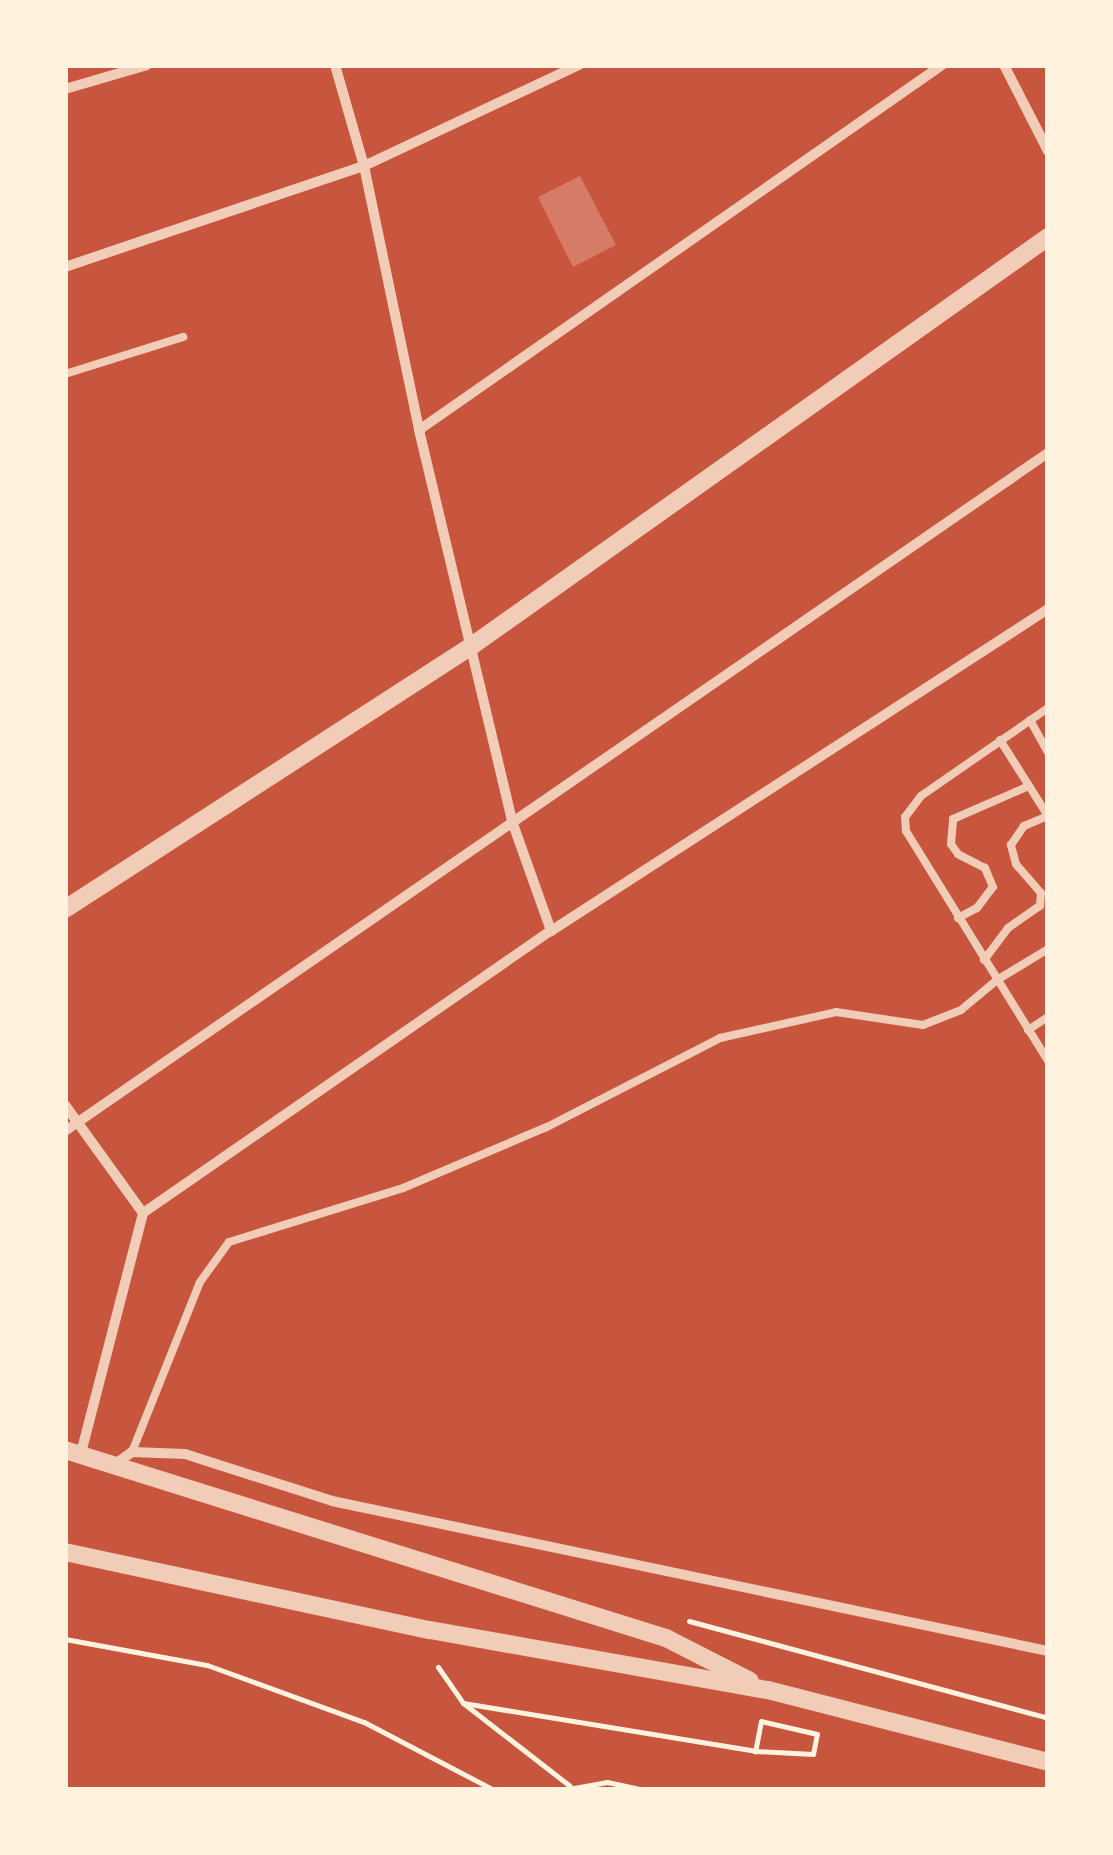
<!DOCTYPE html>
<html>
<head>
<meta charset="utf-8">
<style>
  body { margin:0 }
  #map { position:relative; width:1113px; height:1855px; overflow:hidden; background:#c8553d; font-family:"Source Sans 3",sans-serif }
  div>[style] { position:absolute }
  .building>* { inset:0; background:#d67c66 }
  .path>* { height:5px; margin:-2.5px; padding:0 2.5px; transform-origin:2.5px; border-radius:2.5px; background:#fff3e0 }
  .service>* { height:8px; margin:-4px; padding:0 4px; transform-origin:4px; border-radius:4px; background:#f1ccb7 }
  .minor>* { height:10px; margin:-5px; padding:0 5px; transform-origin:5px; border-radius:5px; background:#f1ccb7 }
  .tertiary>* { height:18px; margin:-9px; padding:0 9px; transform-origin:9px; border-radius:9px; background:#f1ccb7 }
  span { translate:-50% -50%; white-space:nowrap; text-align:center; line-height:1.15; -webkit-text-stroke:8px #fff3e0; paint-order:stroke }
  .frame { position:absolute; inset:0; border:68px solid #fff3e0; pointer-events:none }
</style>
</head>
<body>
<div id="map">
  <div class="building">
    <div style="clip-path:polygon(580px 176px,616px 245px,573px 267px,538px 197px)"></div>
  </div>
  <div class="path">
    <div style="left:689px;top:1621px;width:372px;rotate:15.1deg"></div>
    <div style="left:65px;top:1639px;width:144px;rotate:10.4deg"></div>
    <div style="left:207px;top:1665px;width:167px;rotate:20deg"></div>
    <div style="left:364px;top:1722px;width:147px;rotate:27.6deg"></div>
    <div style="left:438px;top:1667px;width:44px;rotate:55.2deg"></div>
    <div style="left:463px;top:1703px;width:135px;rotate:37.8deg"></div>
    <div style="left:463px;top:1703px;width:296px;rotate:9.3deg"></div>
    <div style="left:755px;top:1751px;width:58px;rotate:3deg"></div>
    <div style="left:813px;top:1754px;width:20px;rotate:-79deg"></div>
    <div style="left:817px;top:1734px;width:57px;rotate:-166.9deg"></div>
    <div style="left:761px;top:1721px;width:31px;rotate:101deg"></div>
    <div style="left:563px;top:1790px;width:45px;rotate:-10.3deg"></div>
    <div style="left:607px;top:1782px;width:39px;rotate:12deg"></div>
  </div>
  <div class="service">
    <div style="left:65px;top:374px;width:124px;rotate:-17.4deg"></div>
    <div style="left:1048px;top:708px;width:155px;rotate:145.3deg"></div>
    <div style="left:921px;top:796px;width:26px;rotate:127deg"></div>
    <div style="left:905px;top:817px;width:14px;rotate:86deg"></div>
    <div style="left:906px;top:831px;width:270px;rotate:58.3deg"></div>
    <div style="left:1030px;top:720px;width:37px;rotate:61deg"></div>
    <div style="left:1000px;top:740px;width:90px;rotate:57.7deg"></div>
    <div style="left:958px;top:918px;width:21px;rotate:-28deg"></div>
    <div style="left:977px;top:908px;width:26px;rotate:-53deg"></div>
    <div style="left:993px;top:887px;width:21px;rotate:-113deg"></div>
    <div style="left:985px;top:868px;width:30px;rotate:-153deg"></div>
    <div style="left:958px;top:854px;width:12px;rotate:-125deg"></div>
    <div style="left:951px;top:844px;width:25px;rotate:-85deg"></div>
    <div style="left:953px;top:819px;width:83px;rotate:-23.5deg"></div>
    <div style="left:984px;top:960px;width:40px;rotate:-53deg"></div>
    <div style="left:1008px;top:928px;width:39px;rotate:-35deg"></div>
    <div style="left:1040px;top:906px;width:13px;rotate:-86deg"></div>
    <div style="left:1041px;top:893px;width:38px;rotate:-131deg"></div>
    <div style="left:1016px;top:864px;width:20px;rotate:-105deg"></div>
    <div style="left:1011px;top:845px;width:23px;rotate:-56deg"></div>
    <div style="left:1024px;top:826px;width:26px;rotate:-23deg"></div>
    <div style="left:1028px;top:1030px;width:24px;rotate:-33deg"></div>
    <div style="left:132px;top:1452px;width:183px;rotate:-68.2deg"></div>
    <div style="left:200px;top:1282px;width:49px;rotate:-54.1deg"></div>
    <div style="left:229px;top:1242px;width:182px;rotate:-17.2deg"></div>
    <div style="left:403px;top:1188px;width:156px;rotate:-23deg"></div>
    <div style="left:547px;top:1127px;width:195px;rotate:-27.2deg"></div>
    <div style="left:720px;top:1038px;width:119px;rotate:-12.6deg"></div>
    <div style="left:836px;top:1012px;width:88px;rotate:8.5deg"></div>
    <div style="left:923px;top:1025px;width:41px;rotate:-21.5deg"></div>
    <div style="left:961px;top:1010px;width:47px;rotate:-39.8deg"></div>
    <div style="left:997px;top:980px;width:60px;rotate:-31.3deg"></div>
  </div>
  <div class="minor">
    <div style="left:335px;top:65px;width:105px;rotate:74deg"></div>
    <div style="left:364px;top:166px;width:270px;rotate:78.2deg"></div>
    <div style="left:419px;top:430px;width:405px;rotate:76.6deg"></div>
    <div style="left:513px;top:824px;width:114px;rotate:70.4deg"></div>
    <div style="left:1004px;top:65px;width:97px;rotate:62.9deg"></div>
    <div style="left:65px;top:89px;width:85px;rotate:-16.3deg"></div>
    <div style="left:65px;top:267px;width:316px;rotate:-18.7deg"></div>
    <div style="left:364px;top:166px;width:238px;rotate:-25.2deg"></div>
    <div style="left:419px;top:430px;width:638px;rotate:-34.91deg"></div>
    <div style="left:65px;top:1105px;width:133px;rotate:54.2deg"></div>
    <div style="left:65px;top:1131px;width:1194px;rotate:-34.6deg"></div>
    <div style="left:81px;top:1453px;width:248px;rotate:-75.5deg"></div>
    <div style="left:143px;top:1213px;width:496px;rotate:-34.7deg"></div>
    <div style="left:551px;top:931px;width:592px;rotate:-32.94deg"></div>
    <div style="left:115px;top:1464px;width:21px;rotate:-35deg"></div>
    <div style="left:132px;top:1452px;width:53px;rotate:2.2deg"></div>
    <div style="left:185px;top:1454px;width:154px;rotate:17.7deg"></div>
    <div style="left:332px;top:1501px;width:732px;rotate:11.83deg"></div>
  </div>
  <div class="tertiary">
    <div style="left:65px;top:909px;width:486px;rotate:-32.9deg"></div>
    <div style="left:473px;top:645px;width:705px;rotate:-35.36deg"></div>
    <div style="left:65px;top:1450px;width:630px;rotate:17.37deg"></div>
    <div style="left:666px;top:1638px;width:94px;rotate:27.1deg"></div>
    <div style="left:65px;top:1552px;width:373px;rotate:12.1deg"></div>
    <div style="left:430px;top:1630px;width:343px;rotate:10.1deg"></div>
    <div style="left:768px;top:1690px;width:289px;rotate:14.4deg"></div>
  </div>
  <div class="frame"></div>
</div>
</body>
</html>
